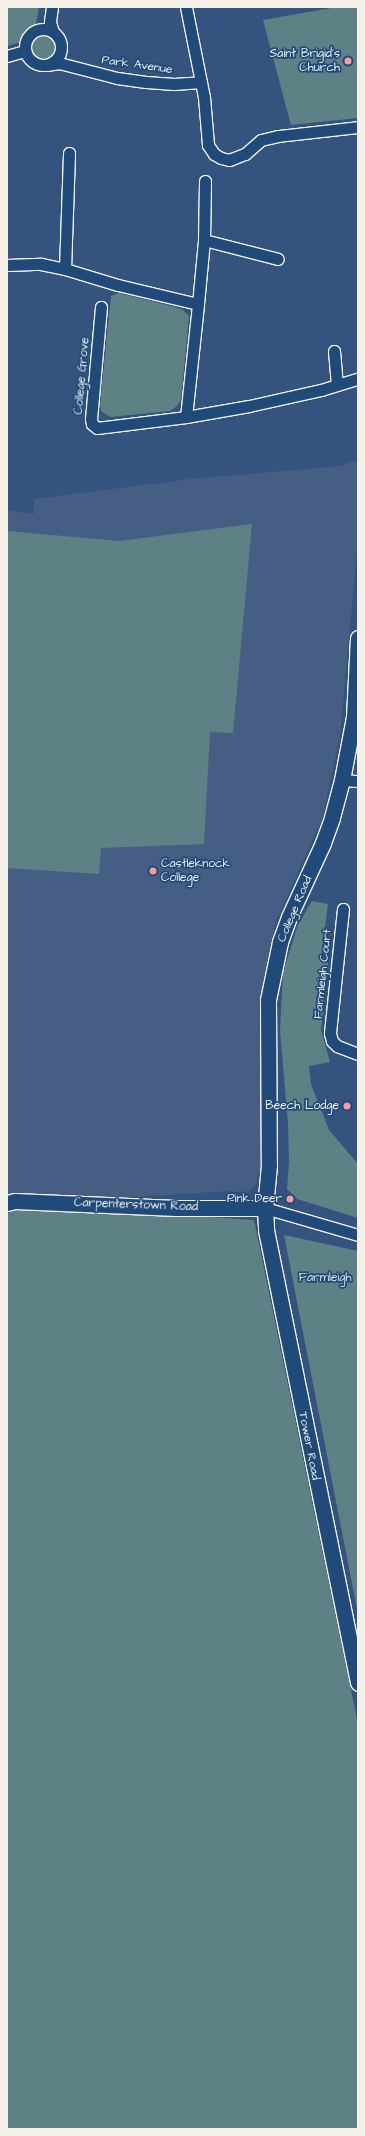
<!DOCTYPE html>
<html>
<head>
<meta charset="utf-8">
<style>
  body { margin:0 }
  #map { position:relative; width:365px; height:2136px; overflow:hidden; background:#34547f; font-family:"Architects Daughter",sans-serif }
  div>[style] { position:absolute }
  .built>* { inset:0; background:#475e84 }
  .green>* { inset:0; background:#5e8185 }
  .round { border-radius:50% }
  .roads { filter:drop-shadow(1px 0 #f4f1e8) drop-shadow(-1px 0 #f4f1e8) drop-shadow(0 1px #f4f1e8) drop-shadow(0 -1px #f4f1e8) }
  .street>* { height:11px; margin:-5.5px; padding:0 5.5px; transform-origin:5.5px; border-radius:5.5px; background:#1f4a7a }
  .street>.ring { margin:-5.5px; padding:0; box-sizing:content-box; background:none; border:11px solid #1f4a7a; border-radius:50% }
  .secondary>* { height:15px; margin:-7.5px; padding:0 7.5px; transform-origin:7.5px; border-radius:7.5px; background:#1f4a7a }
  .dots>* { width:11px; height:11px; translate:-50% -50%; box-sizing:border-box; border:2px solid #1f4a7a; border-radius:50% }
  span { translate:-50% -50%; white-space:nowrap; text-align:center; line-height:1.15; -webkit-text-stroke:3.5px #1f4a7a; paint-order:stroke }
  .poi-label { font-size:12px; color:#f4f1e8 }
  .right { translate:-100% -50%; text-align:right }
  .left { translate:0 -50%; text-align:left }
  .street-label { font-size:12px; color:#f4f1e8 }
  .park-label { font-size:12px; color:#dee0d9 }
  .frame { position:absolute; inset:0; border:8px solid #f4f1e8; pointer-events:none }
</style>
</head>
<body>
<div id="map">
  <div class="built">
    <div style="clip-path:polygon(358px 460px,358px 539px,340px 736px,322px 819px,275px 923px,263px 984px,261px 1166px,256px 1184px,246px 1193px,231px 1191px,111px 1198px,7px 1199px,7px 510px,34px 514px,34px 499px,191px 479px,340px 466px)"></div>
  </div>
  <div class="green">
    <div style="clip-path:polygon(7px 7px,39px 7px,36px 24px,21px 42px,7px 46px)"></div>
    <div style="clip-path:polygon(337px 7px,358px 7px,358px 118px,291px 125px,263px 20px)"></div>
    <div class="round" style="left:30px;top:35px;width:26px;height:26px"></div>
    <div style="clip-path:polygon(119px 293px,175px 307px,183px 310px,189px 316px,181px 399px,177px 406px,170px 411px,110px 417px,101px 411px,100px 405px,111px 296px)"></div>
    <div style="clip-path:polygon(252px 524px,233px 733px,210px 732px,204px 844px,101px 848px,99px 874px,7px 868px,7px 531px,119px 541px)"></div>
    <div style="clip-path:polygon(312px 901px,328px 904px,321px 959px,328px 963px,321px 1030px,330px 1062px,309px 1066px,311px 1084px,329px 1130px,358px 1164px,358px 1218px,297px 1199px,287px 1189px,289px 1162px,288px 1123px,280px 1031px,283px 972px,298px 925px)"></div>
    <div style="clip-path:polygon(17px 1210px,164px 1214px,254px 1220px,358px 1724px,358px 2129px,7px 2129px,7px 1213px)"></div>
    <div style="clip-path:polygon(284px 1235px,358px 1251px,358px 1614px)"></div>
  </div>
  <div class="roads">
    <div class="street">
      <div style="left:52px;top:7px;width:15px;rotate:98deg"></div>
      <div style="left:50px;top:22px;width:10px;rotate:73deg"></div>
      <div style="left:186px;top:7px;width:92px;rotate:78.7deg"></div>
      <div style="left:204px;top:97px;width:48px;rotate:85.2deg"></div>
      <div style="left:208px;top:145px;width:11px;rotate:56deg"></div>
      <div style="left:214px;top:154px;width:8px;rotate:30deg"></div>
      <div style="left:221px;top:158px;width:8px;rotate:14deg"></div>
      <div style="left:229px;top:160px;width:17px;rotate:-21deg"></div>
      <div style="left:245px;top:154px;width:21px;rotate:-41deg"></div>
      <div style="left:261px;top:140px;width:17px;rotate:-13deg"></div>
      <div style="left:278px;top:136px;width:81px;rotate:-6.4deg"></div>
      <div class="ring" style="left:25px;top:29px;width:25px;height:25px"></div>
      <div style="left:7px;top:56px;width:19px;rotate:-16deg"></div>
      <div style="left:47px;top:65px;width:12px;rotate:-9deg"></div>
      <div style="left:59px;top:63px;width:60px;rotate:14.5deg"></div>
      <div style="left:117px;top:78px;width:29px;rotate:8deg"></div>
      <div style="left:146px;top:82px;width:28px;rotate:4deg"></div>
      <div style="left:174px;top:84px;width:27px;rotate:-4deg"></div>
      <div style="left:204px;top:240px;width:76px;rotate:14.4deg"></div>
      <div style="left:7px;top:265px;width:34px;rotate:-2deg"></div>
      <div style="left:41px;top:264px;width:25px;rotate:12deg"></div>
      <div style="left:65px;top:269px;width:55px;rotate:16.8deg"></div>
      <div style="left:118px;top:285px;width:82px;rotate:13.4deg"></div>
      <div style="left:65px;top:269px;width:116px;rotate:-88deg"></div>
      <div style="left:101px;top:307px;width:112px;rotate:95.1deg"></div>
      <div style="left:91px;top:419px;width:5px;rotate:79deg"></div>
      <div style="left:92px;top:424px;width:6px;rotate:39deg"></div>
      <div style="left:97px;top:428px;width:90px;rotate:-7deg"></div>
      <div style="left:186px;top:417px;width:64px;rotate:-9.9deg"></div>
      <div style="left:249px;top:406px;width:74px;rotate:-12.5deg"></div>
      <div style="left:321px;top:390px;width:39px;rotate:-17deg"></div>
      <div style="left:334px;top:351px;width:34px;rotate:85deg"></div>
      <div style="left:186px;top:417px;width:114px;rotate:-83.9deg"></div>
      <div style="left:198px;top:304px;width:64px;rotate:-84.6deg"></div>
      <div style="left:204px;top:240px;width:59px;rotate:-89deg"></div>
      <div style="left:342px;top:780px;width:16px;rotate:4deg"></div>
      <div style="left:343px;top:909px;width:125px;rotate:96deg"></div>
      <div style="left:330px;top:1033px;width:8px;rotate:76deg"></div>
      <div style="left:332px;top:1041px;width:7px;rotate:45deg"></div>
      <div style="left:337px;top:1046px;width:22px;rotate:21deg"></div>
      <div style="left:265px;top:1208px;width:97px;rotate:16.2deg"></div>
    </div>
    <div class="secondary">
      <div style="left:358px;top:638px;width:79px;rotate:92.9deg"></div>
      <div style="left:354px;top:717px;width:64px;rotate:100.8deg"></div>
      <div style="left:342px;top:780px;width:39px;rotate:105deg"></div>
      <div style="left:332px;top:818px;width:27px;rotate:110deg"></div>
      <div style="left:323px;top:843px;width:81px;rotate:114.7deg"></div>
      <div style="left:289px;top:917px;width:27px;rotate:110deg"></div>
      <div style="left:280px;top:942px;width:59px;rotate:101.7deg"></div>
      <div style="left:268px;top:1000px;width:165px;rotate:89.7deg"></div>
      <div style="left:269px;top:1165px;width:43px;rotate:95.3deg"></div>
      <div style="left:265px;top:1208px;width:22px;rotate:87deg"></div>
      <div style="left:266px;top:1230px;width:462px;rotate:78.5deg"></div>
      <div style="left:7px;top:1203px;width:8px;rotate:-14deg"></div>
      <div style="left:15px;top:1201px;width:161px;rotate:2.5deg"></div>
      <div style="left:176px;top:1208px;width:89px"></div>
    </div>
  </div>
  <div class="dots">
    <div style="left:348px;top:61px;background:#ff9aa2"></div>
    <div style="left:153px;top:871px;background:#ff9aa2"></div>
    <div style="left:347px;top:1106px;background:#ff9aa2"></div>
    <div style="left:290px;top:1199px;background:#ff9aa2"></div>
  </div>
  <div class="poi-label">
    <span class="right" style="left:340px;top:61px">Saint Brigid's<br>Church</span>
    <span class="left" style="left:161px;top:871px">Castleknock<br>College</span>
    <span class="right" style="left:339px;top:1106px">Beech Lodge</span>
    <span class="right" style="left:282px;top:1199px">Pink Deer</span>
  </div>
  <div class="street-label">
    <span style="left:137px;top:65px;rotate:8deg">Park Avenue</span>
    <span style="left:82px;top:376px;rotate:-85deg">College Grove</span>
    <span style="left:295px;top:909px;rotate:-67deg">College Road</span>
    <span style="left:323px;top:974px;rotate:-84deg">Farmleigh Court</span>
    <span style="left:136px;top:1205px;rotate:2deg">Carpenterstown Road</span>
    <span style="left:309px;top:1446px;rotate:79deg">Tower Road</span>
  </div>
  <div class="park-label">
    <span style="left:325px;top:1278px">Farmleigh</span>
  </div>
  <div class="frame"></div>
</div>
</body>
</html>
